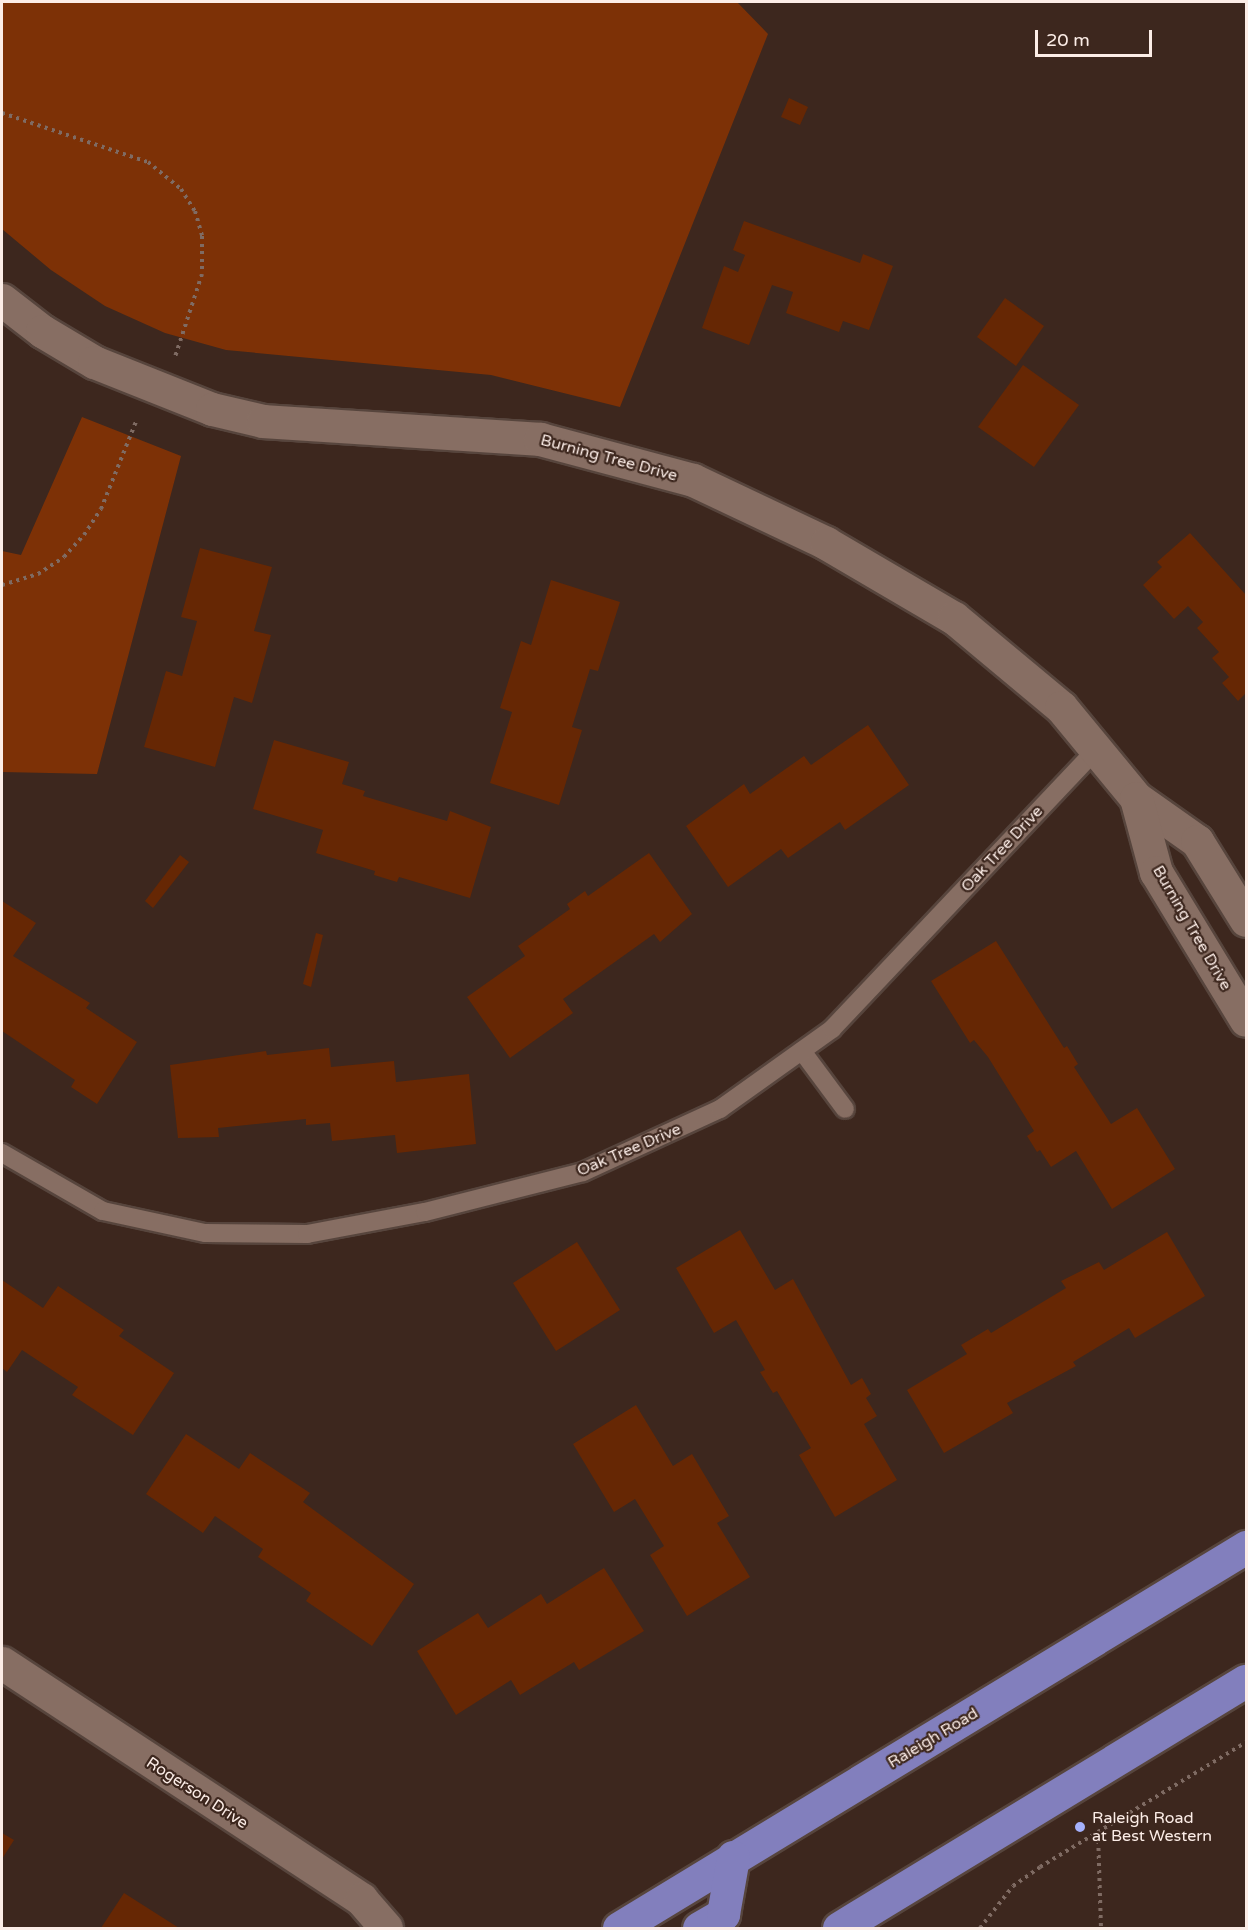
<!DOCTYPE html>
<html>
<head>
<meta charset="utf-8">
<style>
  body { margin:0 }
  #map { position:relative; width:1248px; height:1930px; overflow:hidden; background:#3d271e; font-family:"Varela Round",sans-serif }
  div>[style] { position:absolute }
  .green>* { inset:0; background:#7d3106 }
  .building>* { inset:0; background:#662704 }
  .path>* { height:4px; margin-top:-2px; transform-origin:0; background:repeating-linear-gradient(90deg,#7f6b63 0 3px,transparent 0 7.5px) }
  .roads { filter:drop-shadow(2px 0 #57453d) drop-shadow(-2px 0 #57453d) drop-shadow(0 2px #57453d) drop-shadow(0 -2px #57453d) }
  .service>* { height:18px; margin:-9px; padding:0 9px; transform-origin:9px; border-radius:9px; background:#876e63 }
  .minor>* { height:33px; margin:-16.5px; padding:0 16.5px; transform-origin:16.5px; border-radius:16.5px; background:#876e63 }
  .primary>* { height:33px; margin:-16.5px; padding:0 16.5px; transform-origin:16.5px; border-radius:16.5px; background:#827fbd }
  .dots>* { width:16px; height:16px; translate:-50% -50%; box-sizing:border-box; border:3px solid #3d271e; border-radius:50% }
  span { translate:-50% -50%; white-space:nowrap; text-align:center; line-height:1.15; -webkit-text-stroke:4.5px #3d271e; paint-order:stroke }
  .street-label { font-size:16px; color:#fcede7 }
  .poi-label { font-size:16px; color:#fcede7 }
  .left { translate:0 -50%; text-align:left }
  .frame { position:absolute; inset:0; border:3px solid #fcede7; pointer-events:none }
  .scale { position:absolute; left:1035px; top:30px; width:117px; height:27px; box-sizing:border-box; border:3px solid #fcede7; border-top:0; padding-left:8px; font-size:18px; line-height:21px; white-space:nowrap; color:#fcede7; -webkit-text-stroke:4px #3d271e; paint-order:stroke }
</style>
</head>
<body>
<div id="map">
  <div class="green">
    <div style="clip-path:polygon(2px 2px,737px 2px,768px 34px,620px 407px,491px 375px,226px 350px,165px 333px,105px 306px,51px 270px,2px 229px)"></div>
    <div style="clip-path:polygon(82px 417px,181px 456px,97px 774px,2px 772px,2px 551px,21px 555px)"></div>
  </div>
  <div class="building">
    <div style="clip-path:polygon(789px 98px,808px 107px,800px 125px,781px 117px)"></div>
    <div style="clip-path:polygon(744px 221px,860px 263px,863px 254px,893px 266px,869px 330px,843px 321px,839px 332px,786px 313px,793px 292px,772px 285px,749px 345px,702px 328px,724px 266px,738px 272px,745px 255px,733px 250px)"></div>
    <div style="clip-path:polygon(1005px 298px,1044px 326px,1016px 366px,977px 337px)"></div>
    <div style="clip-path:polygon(1023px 365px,1079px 405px,1034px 467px,978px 427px)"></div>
    <div style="clip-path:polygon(1190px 533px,1246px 595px,1246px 693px,1238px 701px,1222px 683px,1229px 677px,1212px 658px,1219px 652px,1197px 628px,1203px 622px,1188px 606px,1174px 619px,1143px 585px,1162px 567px,1157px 562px)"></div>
    <div style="clip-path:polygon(200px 548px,272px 567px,254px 631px,271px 635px,252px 703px,234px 697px,215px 767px,144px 747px,166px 671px,182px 676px,197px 621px,181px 617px)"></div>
    <div style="clip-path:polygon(551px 580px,620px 602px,598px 671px,590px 669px,572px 727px,582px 730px,559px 805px,490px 783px,512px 712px,500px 708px,521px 641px,531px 645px)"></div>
    <div style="clip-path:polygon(868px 725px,909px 785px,845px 830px,840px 822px,788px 858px,781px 849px,728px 887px,686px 826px,744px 784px,750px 794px,804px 756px,811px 765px)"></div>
    <div style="clip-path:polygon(274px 740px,349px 762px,342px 784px,365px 791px,363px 796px,447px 821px,450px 811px,491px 827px,470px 898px,399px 877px,397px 882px,374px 875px,375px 871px,316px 853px,323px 830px,253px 809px)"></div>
    <div style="clip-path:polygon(649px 853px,692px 914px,660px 942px,654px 934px,563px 999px,573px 1013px,510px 1058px,467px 997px,525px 956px,518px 946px,570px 909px,567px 904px,585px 891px,588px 896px)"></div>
    <div style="clip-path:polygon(180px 855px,189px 862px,153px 908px,145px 901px)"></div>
    <div style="clip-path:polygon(2px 901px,36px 923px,13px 956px,90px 1003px,86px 1008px,137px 1042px,97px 1104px,71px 1087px,75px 1080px,2px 1031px)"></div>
    <div style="clip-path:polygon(316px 933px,323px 935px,311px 987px,303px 984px)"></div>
    <div style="clip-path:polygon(996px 941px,1064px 1048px,1067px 1046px,1078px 1064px,1074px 1067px,1111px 1124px,1137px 1108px,1175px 1169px,1112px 1209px,1076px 1151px,1051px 1167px,1040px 1150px,1037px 1152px,1027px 1136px,1034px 1131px,988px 1057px,974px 1040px,970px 1043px,931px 981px)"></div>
    <div style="clip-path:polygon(329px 1048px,331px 1067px,394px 1061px,396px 1082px,469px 1074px,476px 1144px,397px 1153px,395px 1135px,332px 1141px,330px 1123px,306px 1125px,306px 1119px,218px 1128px,219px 1137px,178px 1138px,170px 1065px,266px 1051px,267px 1055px)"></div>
    <div style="clip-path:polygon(740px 1230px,775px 1290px,793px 1279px,851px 1385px,862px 1378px,871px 1394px,866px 1398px,877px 1416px,864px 1424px,897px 1480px,835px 1517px,799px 1455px,811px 1448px,777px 1391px,773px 1393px,760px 1372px,765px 1370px,736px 1320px,714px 1333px,676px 1268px)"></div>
    <div style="clip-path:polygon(1167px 1232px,1205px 1296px,1135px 1338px,1129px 1328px,1073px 1362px,1076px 1366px,1007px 1403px,1013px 1413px,944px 1453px,907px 1390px,967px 1354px,961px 1345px,988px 1329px,991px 1333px,1066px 1288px,1061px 1281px,1099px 1262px,1104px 1270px)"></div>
    <div style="clip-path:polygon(577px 1242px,620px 1310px,556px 1351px,513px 1283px)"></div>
    <div style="clip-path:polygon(2px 1280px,43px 1308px,58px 1286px,124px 1330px,119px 1336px,174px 1373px,133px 1435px,72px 1395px,78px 1387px,22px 1350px,7px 1372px,2px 1368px)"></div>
    <div style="clip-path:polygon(636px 1405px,673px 1466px,692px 1454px,729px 1516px,717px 1523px,750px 1577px,687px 1616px,650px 1555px,664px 1546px,635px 1499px,614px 1512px,573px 1444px)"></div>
    <div style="clip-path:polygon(186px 1434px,239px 1469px,250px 1453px,310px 1493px,303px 1502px,414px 1584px,372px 1646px,306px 1601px,311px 1593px,258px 1557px,263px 1549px,215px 1516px,203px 1533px,146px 1494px)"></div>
    <div style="clip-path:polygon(604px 1568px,644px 1631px,579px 1670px,574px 1662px,520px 1695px,511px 1680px,456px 1715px,417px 1651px,478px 1613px,488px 1628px,541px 1594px,547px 1604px)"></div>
    <div style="clip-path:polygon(2px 1833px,14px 1840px,2px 1859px)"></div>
    <div style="clip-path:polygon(124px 1893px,179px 1928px,101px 1928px)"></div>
  </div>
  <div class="path">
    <div style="left:2px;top:113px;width:154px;rotate:18.6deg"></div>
    <div style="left:148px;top:162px;width:43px;rotate:39.3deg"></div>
    <div style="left:181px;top:189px;width:26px;rotate:58deg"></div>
    <div style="left:195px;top:211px;width:26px;rotate:74deg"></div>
    <div style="left:202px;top:236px;width:38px;rotate:90deg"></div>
    <div style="left:202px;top:274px;width:87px;rotate:108deg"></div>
    <div style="left:2px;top:585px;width:38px;rotate:-17deg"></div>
    <div style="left:38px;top:574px;width:31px;rotate:-33deg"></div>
    <div style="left:64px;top:557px;width:30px;rotate:-48deg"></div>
    <div style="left:84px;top:535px;width:31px;rotate:-57deg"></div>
    <div style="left:101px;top:509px;width:97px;rotate:-68.2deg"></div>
    <div style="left:1098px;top:1833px;width:95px;rotate:88.2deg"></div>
    <div style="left:980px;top:1928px;width:53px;rotate:-51.8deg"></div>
    <div style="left:1013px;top:1886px;width:33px;rotate:-35deg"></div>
    <div style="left:1040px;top:1867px;width:241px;rotate:-31.2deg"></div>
  </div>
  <div class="roads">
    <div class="service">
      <div style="left:802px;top:1051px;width:72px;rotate:53.4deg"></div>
      <div style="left:2px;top:1153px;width:116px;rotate:29.9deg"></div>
      <div style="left:103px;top:1211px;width:104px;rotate:12.2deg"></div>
      <div style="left:205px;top:1233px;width:102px;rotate:0.6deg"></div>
      <div style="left:307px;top:1234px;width:120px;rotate:-10.6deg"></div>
      <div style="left:425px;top:1212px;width:163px;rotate:-14.2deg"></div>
      <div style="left:583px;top:1172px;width:151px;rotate:-24.7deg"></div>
      <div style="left:720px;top:1109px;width:138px;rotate:-35.5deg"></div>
      <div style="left:832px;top:1029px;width:383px;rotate:-46.6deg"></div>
    </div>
    <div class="minor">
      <div style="left:2px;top:300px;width:51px;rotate:37.8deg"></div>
      <div style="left:42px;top:331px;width:61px;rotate:30.8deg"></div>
      <div style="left:94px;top:362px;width:127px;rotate:21.7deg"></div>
      <div style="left:212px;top:409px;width:52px;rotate:13.2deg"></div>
      <div style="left:263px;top:421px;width:278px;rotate:3.7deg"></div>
      <div style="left:540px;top:439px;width:158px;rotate:15deg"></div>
      <div style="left:693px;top:480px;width:147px;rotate:25.3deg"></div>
      <div style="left:826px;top:543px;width:148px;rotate:30.4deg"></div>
      <div style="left:954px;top:618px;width:139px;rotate:39.8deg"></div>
      <div style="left:1061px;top:707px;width:118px;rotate:50.5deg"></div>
      <div style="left:1136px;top:798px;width:75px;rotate:35.2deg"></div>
      <div style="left:1197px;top:841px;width:93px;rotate:58.2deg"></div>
      <div style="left:1136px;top:798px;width:77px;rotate:74.9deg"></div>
      <div style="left:1156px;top:872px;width:173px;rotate:58.7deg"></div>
      <div style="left:2px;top:1663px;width:430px;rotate:33.3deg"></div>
      <div style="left:361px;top:1899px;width:38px;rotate:49deg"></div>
    </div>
    <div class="primary">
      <div style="left:619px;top:1928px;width:734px;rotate:-31.29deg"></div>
      <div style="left:699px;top:1928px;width:28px;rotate:-30deg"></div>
      <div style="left:723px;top:1914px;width:58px;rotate:-80deg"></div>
      <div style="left:839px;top:1928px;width:476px;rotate:-31.3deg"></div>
    </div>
  </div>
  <div class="dots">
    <div style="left:1080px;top:1827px;background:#a5b1fc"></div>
  </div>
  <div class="street-label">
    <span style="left:609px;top:458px;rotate:15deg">Burning Tree Drive</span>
    <span style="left:1002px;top:849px;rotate:-47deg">Oak Tree Drive</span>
    <span style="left:1192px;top:928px;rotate:60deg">Burning Tree Drive</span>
    <span style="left:629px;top:1150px;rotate:-23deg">Oak Tree Drive</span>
    <span style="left:933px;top:1738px;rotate:-31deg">Raleigh Road</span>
    <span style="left:197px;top:1793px;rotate:33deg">Rogerson Drive</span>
  </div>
  <div class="poi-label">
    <span class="left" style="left:1092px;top:1827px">Raleigh Road<br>at Best Western</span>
  </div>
  <div class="frame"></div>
  <div class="scale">20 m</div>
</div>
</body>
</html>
